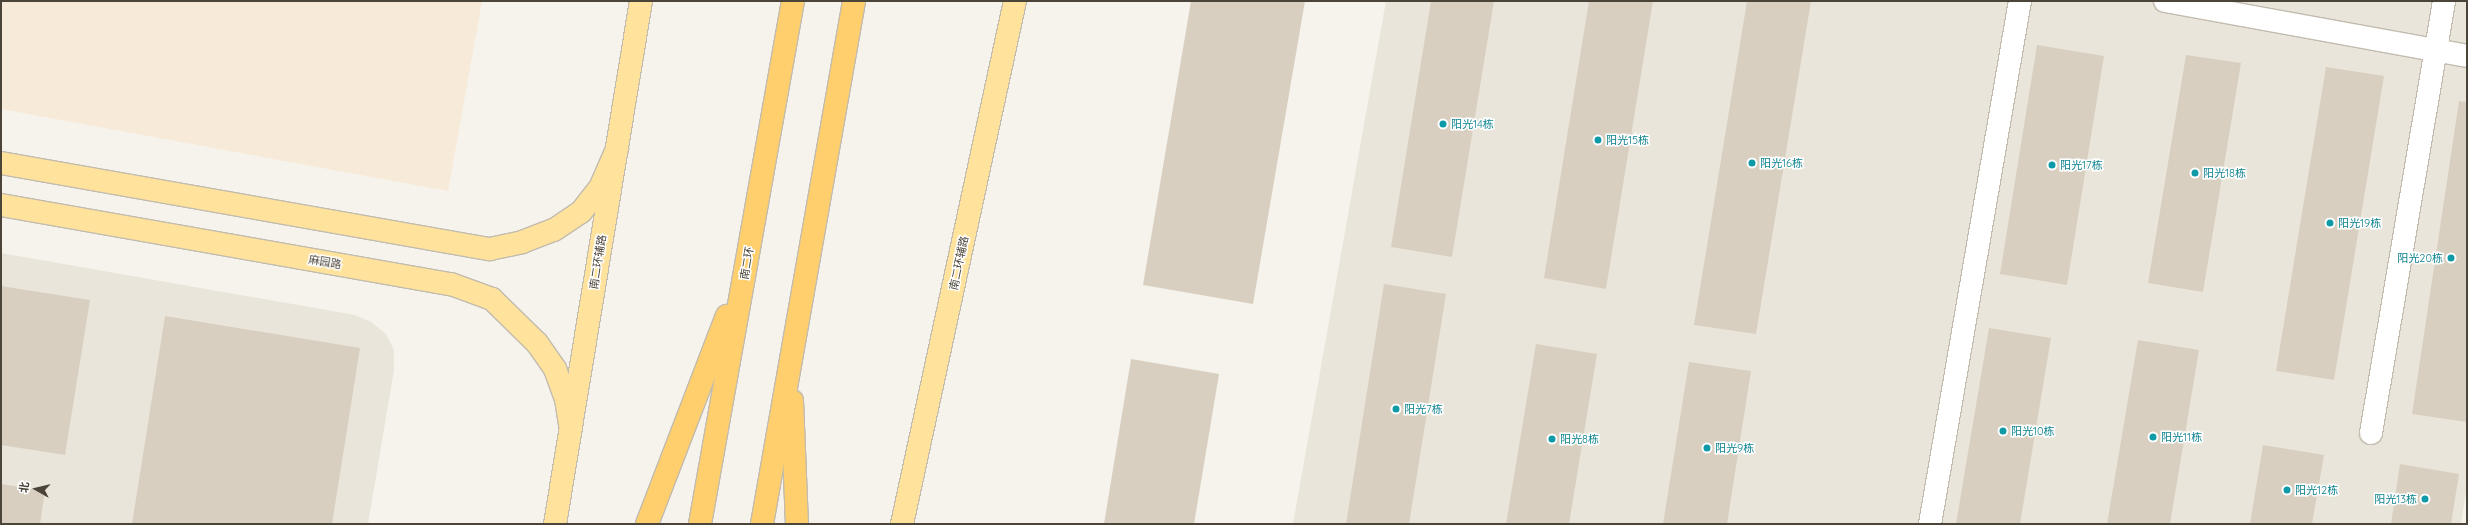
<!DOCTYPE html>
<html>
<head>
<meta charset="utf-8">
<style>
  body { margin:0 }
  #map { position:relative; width:2468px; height:525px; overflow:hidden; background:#f6f3ec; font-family:Quicksand,"Noto Sans SC",sans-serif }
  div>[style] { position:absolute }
  .residential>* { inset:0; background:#eae5da }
  .commercial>* { inset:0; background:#f7ead8 }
  .building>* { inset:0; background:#d8cfc1 }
  .roads { filter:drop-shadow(1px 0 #c2bbae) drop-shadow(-1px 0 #c2bbae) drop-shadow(0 1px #c2bbae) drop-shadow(0 -1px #c2bbae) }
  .minor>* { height:22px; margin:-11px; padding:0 11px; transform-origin:11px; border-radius:11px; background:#fff }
  .major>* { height:22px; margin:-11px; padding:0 11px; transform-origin:11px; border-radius:11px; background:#ffe39c }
  .highway>* { height:22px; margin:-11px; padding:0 11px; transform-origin:11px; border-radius:11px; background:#ffcf6e }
  .dots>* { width:11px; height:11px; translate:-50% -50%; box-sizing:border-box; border:2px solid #fff; border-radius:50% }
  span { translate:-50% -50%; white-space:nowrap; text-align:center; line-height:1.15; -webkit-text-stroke:3px #fff; paint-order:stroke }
  .culture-label { font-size:11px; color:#0d838f }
  .left { translate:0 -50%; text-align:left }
  .right { translate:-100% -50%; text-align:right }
  .street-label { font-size:11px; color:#4b4439 }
  .frame { position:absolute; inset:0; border:2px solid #4b4439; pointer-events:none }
  .north { position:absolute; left:16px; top:469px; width:40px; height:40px; -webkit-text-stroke:3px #fff; paint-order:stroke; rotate:278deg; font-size:11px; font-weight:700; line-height:16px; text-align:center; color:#4b4439 }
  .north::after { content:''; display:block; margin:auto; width:14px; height:18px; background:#4b4439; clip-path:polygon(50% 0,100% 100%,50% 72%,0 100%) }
</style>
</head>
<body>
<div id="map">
  <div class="residential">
    <div style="clip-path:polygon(1386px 1px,2467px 1px,2467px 485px,2461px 524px,1293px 524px)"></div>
    <div style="clip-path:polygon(1px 253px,355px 315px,371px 322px,386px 334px,394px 350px,394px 370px,368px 524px,1px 524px)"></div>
  </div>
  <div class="commercial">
    <div style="clip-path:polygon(1px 1px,482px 1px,448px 191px,1px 109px)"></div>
  </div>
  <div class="building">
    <div style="clip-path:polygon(1191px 1px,1305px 1px,1253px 304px,1143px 285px)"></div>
    <div style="clip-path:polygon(1431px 1px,1494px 1px,1452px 257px,1391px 247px)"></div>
    <div style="clip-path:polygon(1589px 1px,1653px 1px,1606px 289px,1544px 278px)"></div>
    <div style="clip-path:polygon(1747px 1px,1811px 1px,1756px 334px,1694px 325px)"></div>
    <div style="clip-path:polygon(2037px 45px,2104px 56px,2067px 285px,2000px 274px)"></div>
    <div style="clip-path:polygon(2186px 55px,2241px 63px,2203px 292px,2148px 283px)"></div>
    <div style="clip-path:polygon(2326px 67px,2384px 76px,2334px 380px,2276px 371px)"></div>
    <div style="clip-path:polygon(2459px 101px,2467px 102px,2467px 422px,2412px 414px)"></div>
    <div style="clip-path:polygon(1384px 284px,1446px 294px,1409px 524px,1346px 524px)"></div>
    <div style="clip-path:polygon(1px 286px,90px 300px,65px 455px,1px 445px)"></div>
    <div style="clip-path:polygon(165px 316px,360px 348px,332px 524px,132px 524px)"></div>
    <div style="clip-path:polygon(1989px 328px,2051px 338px,2020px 524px,1956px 524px)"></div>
    <div style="clip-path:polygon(2138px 340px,2199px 350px,2170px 524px,2107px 524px)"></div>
    <div style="clip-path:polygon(1536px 344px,1597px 354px,1569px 524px,1506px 524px)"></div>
    <div style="clip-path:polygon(1131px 359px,1219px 374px,1194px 524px,1104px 524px)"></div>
    <div style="clip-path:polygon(1689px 362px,1751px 371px,1727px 524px,1663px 524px)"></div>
    <div style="clip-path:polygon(2263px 445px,2324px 455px,2312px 524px,2250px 524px)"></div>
    <div style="clip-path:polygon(2400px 464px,2459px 474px,2451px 524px,2391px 524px)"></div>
    <div style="clip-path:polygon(1px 484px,45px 491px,40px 524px,1px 524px)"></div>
  </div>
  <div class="roads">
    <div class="minor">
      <div style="left:2165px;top:1px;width:307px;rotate:10.3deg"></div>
      <div style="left:2371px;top:433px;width:438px;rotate:-80.4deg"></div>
      <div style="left:1930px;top:524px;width:531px;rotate:-80.24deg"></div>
    </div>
    <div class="major">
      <div style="left:1px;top:163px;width:497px;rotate:10deg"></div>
      <div style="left:490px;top:249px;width:33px;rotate:-12deg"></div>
      <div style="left:522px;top:242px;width:34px;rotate:-21deg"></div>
      <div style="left:554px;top:230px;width:32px;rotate:-34deg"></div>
      <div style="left:581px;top:212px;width:31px;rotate:-52deg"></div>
      <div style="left:600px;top:188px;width:43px;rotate:-66.4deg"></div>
      <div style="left:1px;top:205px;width:457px;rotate:10deg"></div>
      <div style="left:451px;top:284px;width:44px;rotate:20.1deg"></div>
      <div style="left:492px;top:299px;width:63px;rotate:44.4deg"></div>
      <div style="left:537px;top:343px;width:32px;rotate:55deg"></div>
      <div style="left:555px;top:369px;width:32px;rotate:70deg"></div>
      <div style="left:566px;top:399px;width:30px;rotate:81deg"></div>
      <div style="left:555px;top:524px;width:530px;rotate:-80.66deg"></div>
      <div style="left:902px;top:524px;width:535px;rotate:-77.81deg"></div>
    </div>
    <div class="highway">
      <div style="left:792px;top:401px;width:123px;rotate:87.7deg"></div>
      <div style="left:647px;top:524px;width:223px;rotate:-69deg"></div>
      <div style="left:700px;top:524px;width:531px;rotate:-79.92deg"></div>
      <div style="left:762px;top:524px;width:531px;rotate:-80.02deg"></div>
    </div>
  </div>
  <div class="dots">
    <div style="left:1443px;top:124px;background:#0f9aa8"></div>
    <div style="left:1598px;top:140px;background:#0f9aa8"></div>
    <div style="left:1752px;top:163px;background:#0f9aa8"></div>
    <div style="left:2052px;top:165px;background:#0f9aa8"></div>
    <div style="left:2195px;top:173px;background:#0f9aa8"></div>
    <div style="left:2330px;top:223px;background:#0f9aa8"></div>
    <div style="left:2451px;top:258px;background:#0f9aa8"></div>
    <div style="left:1396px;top:409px;background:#0f9aa8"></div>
    <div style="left:2003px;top:431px;background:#0f9aa8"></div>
    <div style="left:2153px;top:437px;background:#0f9aa8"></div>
    <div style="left:1552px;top:439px;background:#0f9aa8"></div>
    <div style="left:1707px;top:448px;background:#0f9aa8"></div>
    <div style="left:2287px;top:490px;background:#0f9aa8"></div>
    <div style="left:2425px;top:499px;background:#0f9aa8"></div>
  </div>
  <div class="culture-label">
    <span class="left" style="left:1451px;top:124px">阳光14栋</span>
    <span class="left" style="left:1606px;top:140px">阳光15栋</span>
    <span class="left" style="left:1760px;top:163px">阳光16栋</span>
    <span class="left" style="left:2060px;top:165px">阳光17栋</span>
    <span class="left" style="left:2203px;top:173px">阳光18栋</span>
    <span class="left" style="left:2338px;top:223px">阳光19栋</span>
    <span class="right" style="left:2443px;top:258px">阳光20栋</span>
    <span class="left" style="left:1404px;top:409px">阳光7栋</span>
    <span class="left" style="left:2011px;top:431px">阳光10栋</span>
    <span class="left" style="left:2161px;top:437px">阳光11栋</span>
    <span class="left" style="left:1560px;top:439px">阳光8栋</span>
    <span class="left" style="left:1715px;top:448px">阳光9栋</span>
    <span class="left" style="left:2295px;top:490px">阳光12栋</span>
    <span class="right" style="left:2417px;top:499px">阳光13栋</span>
  </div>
  <div class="street-label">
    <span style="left:325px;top:262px;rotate:10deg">麻园路</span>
    <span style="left:598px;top:262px;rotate:-81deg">南二环辅路</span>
    <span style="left:747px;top:263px;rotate:-80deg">南二环</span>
    <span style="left:959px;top:263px;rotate:-78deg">南二环辅路</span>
  </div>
  <div class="frame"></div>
  <div class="north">北</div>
</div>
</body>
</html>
